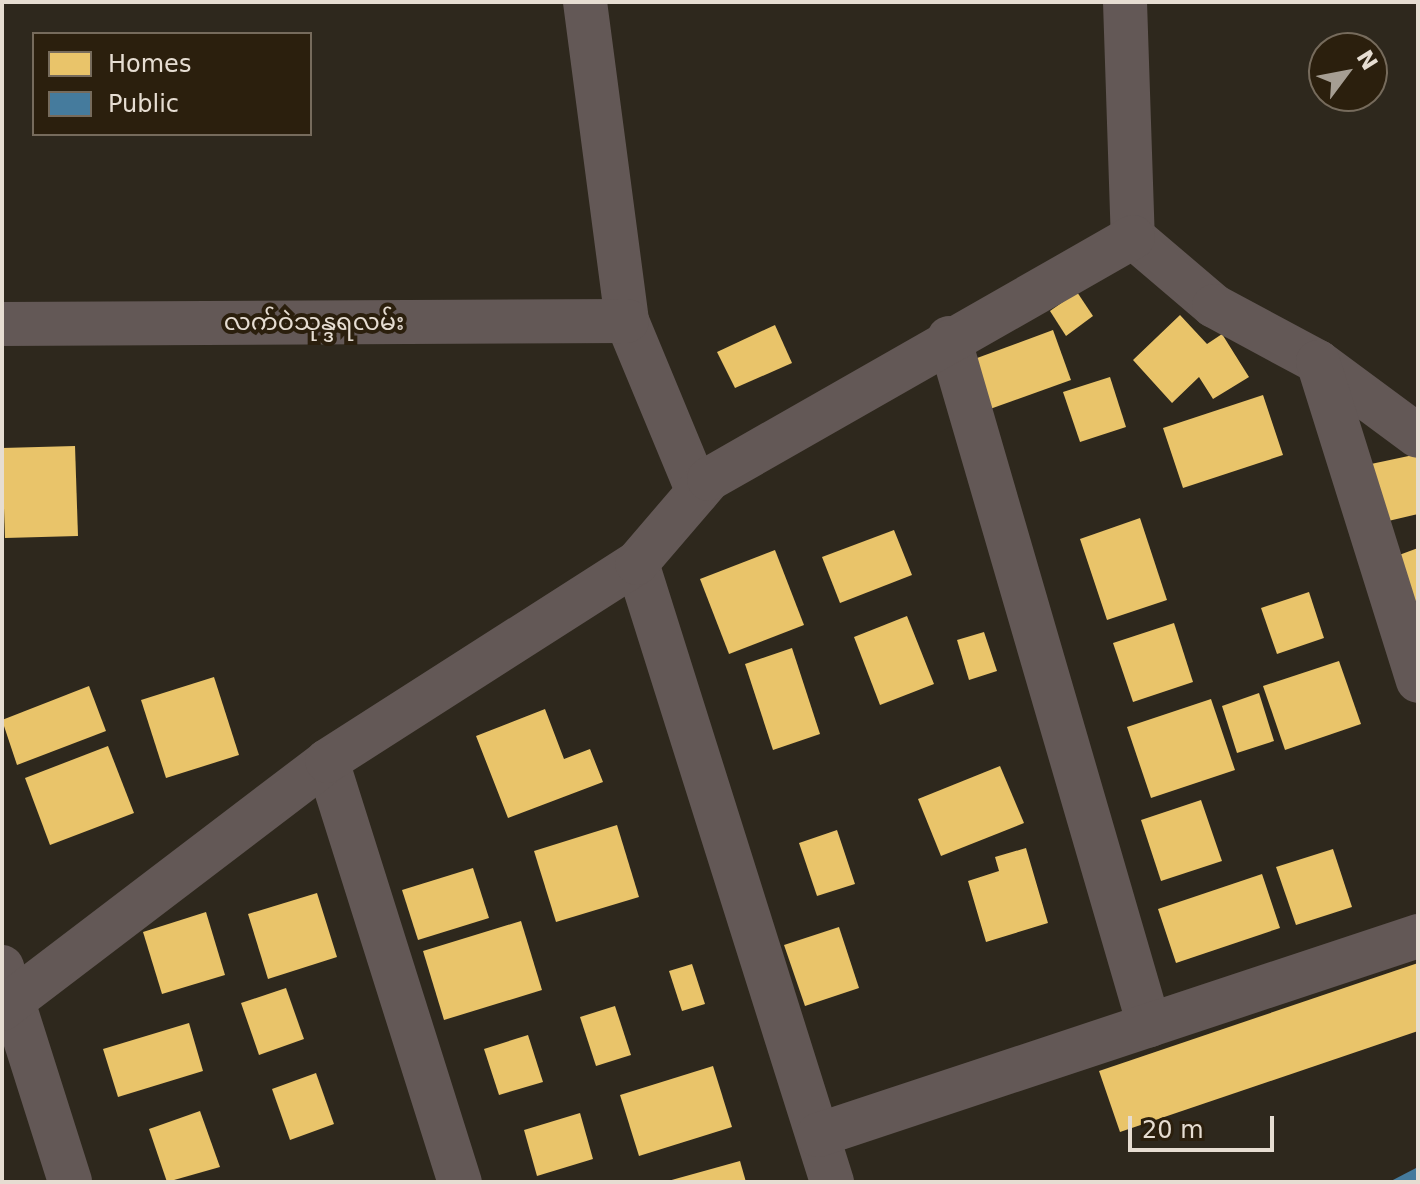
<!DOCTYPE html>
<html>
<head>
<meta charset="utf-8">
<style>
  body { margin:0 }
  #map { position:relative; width:1420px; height:1184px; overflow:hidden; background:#2e281d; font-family:"DejaVu Sans","Noto Sans Myanmar",sans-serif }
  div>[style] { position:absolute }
  .homes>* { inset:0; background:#e9c46a }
  .public>* { inset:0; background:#457b9d }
  .street>* { height:44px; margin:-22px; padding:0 22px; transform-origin:22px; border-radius:22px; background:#635856 }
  span { translate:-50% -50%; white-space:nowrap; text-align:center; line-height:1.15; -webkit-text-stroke:8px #2b1f0d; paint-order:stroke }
  .street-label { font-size:24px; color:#e6ddd2 }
  .frame { position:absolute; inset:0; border:4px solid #e6ddd2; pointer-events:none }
  .legend { position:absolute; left:32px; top:32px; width:280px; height:104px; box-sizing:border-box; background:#2b1f0d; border:2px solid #766b5c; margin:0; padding:10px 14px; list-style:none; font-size:24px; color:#e6ddd2 }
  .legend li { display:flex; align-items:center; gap:16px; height:40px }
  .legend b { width:40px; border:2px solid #766b5c }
  .north { position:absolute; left:1308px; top:32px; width:80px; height:80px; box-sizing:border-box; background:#2b1f0d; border:2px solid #766b5c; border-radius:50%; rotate:58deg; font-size:22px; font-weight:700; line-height:32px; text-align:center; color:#e6ddd2 }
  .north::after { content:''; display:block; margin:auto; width:28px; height:36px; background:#a69e93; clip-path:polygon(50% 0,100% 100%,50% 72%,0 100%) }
  .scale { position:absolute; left:1128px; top:1116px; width:146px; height:36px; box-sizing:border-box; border:4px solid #e6ddd2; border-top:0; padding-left:10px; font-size:24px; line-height:28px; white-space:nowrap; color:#e6ddd2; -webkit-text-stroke:6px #2b1f0d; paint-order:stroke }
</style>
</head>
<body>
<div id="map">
  <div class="homes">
    <div style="clip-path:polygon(1077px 292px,1093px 316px,1066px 336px,1050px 311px)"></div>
    <div style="clip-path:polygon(1180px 315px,1207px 344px,1222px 334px,1249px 377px,1213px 399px,1199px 377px,1172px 403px,1133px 360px)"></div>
    <div style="clip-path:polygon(775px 325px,792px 363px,735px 388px,717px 352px)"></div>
    <div style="clip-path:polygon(1053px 330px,1071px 380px,976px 414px,958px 365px)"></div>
    <div style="clip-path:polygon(1110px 377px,1126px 427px,1080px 442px,1063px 392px)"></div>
    <div style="clip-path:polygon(1263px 395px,1283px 455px,1183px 488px,1163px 428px)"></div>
    <div style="clip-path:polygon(75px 446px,78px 536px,5px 538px,2px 448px)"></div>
    <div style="clip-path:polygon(1418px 454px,1418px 514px,1384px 522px,1371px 464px)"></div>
    <div style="clip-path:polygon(1140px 518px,1167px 600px,1107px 620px,1080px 539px)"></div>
    <div style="clip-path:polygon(894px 530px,912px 575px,840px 603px,822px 557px)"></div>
    <div style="clip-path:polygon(1418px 548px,1418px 603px,1410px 606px,1391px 558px)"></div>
    <div style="clip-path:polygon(775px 550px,804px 625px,729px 654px,700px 579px)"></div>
    <div style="clip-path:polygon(1309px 592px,1324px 638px,1277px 654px,1261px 608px)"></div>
    <div style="clip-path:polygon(907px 616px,934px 684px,880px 705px,854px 637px)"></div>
    <div style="clip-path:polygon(1174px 623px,1193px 682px,1133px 702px,1113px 643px)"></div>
    <div style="clip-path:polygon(984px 632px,997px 671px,969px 680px,957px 640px)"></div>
    <div style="clip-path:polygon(792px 648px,820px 734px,773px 750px,745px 664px)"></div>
    <div style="clip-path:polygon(1339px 661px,1361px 724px,1285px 750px,1263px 686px)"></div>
    <div style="clip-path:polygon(214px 677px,239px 755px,166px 778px,141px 700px)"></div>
    <div style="clip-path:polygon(89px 686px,106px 731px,17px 765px,2px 720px)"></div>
    <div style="clip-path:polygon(1259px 693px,1274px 741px,1237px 753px,1222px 706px)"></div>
    <div style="clip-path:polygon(1211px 699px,1235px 770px,1151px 798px,1127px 727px)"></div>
    <div style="clip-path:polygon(545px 709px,564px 759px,590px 749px,603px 782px,508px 818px,476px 736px)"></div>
    <div style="clip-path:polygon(108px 746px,134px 813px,50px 845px,25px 778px)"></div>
    <div style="clip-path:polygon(1000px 766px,1024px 823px,941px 856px,918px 799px)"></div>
    <div style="clip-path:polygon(1201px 800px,1222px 861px,1161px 881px,1141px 820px)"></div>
    <div style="clip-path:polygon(617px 825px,639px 897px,556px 922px,534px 851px)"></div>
    <div style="clip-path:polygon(837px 830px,855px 884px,817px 896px,799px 843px)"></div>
    <div style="clip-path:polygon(1026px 848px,1048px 923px,986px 942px,968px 881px,999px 871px,995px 857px)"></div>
    <div style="clip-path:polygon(1333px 849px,1352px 907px,1296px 925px,1276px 867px)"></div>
    <div style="clip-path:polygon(473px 868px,489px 918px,418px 940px,402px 890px)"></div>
    <div style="clip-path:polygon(1262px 874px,1280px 928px,1176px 963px,1158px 909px)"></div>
    <div style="clip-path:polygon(317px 893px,337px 957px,268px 979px,248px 914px)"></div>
    <div style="clip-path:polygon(206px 912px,225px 975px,162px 994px,143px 932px)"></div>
    <div style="clip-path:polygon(521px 921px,542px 990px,444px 1020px,423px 951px)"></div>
    <div style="clip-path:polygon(839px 927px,859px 988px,805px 1006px,784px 945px)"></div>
    <div style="clip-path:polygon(1418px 963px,1418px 1031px,1120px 1132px,1099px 1071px)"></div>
    <div style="clip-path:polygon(692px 964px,705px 1004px,682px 1011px,669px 971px)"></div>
    <div style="clip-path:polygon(286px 988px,304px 1039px,259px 1055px,241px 1003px)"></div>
    <div style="clip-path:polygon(615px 1006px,631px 1055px,596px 1066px,580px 1017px)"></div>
    <div style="clip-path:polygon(189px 1023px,203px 1071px,118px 1097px,103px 1049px)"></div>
    <div style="clip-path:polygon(528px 1035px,543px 1082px,499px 1095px,484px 1049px)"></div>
    <div style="clip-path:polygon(713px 1066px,732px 1127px,639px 1156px,620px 1095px)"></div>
    <div style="clip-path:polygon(316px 1073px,334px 1124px,290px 1140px,272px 1089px)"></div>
    <div style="clip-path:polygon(200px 1111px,220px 1167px,167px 1182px,149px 1129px)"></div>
    <div style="clip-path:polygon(580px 1113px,593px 1159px,537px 1176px,524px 1130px)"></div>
    <div style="clip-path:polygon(740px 1161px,746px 1182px,668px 1182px,668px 1181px)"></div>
  </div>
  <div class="public">
    <div style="clip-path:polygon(1418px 1167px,1418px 1182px,1389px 1182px)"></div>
  </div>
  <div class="street">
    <div style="left:585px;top:2px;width:322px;rotate:82.5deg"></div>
    <div style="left:627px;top:321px;width:185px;rotate:67.5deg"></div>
    <div style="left:1125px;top:2px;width:235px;rotate:88.1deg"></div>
    <div style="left:1133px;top:237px;width:106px;rotate:40.4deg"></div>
    <div style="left:1214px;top:306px;width:118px;rotate:28.3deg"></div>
    <div style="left:1318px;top:362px;width:124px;rotate:36.5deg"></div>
    <div style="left:2px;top:324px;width:625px;rotate:-0.28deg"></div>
    <div style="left:949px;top:338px;width:716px;rotate:73.77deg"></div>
    <div style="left:1318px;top:362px;width:334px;rotate:72.6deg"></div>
    <div style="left:637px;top:563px;width:649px;rotate:72.51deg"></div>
    <div style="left:327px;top:761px;width:442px;rotate:72.5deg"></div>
    <div style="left:2px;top:967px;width:225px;rotate:72.4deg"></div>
    <div style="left:2px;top:1009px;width:409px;rotate:-37.3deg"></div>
    <div style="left:327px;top:761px;width:368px;rotate:-32.6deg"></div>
    <div style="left:637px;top:563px;width:111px;rotate:-49.4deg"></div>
    <div style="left:709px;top:479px;width:488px;rotate:-29.7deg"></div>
    <div style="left:818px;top:1135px;width:632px;rotate:-18.35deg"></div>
  </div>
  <div class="street-label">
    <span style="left:314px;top:323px">လက်ဝဲသုန္ဒရလမ်း</span>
  </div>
  <div class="frame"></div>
  <ul class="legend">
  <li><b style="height:22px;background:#e9c46a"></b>Homes</li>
  <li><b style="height:22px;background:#457b9d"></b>Public</li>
  </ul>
  <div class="north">N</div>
  <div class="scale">20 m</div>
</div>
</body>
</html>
